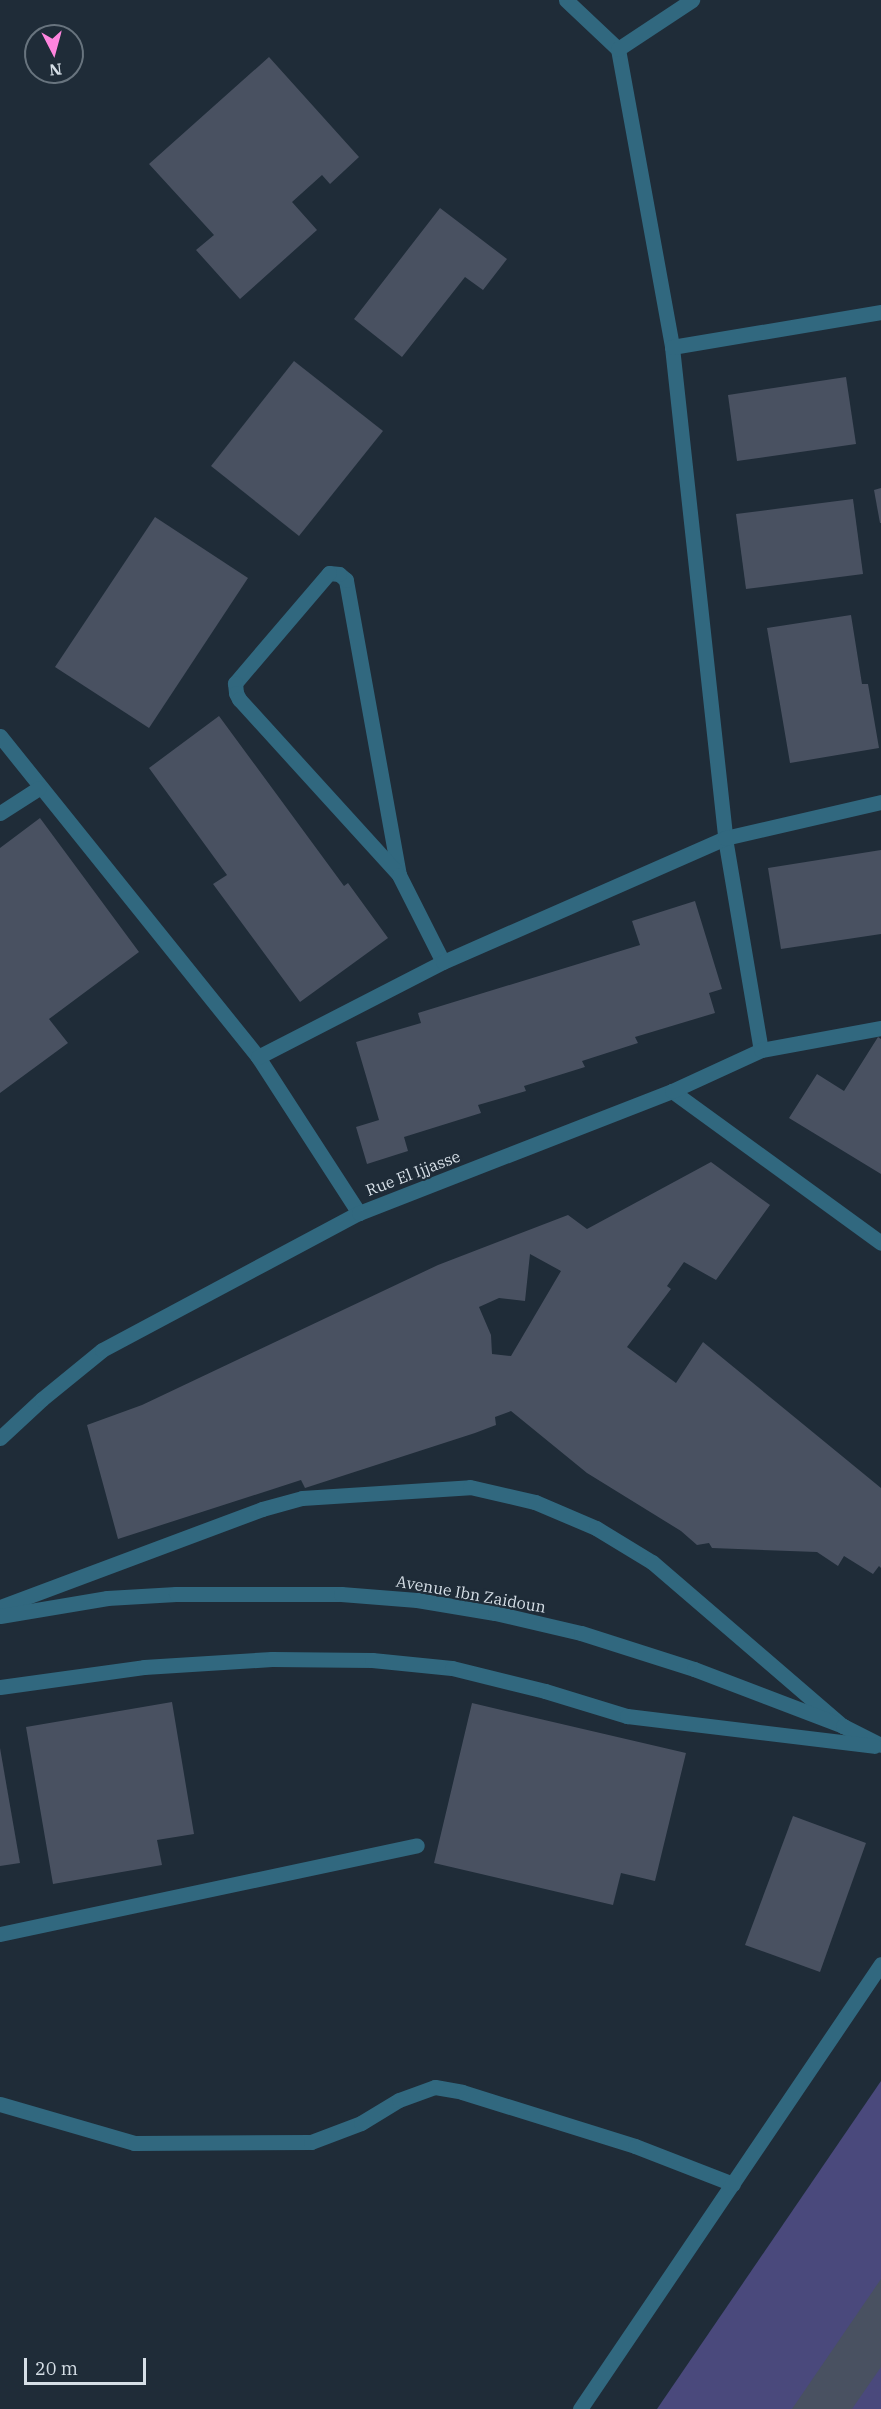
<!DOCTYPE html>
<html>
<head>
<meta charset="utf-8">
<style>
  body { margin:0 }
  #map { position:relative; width:881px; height:2409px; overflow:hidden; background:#1f2c38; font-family:"IBM Plex Serif",serif }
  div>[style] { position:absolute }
  .green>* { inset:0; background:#4a497c }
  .building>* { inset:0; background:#495161 }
  .minor>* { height:15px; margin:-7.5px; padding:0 7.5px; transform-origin:7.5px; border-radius:7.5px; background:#31687f }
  span { translate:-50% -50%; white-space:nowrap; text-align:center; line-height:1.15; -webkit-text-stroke:4.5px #1f2c38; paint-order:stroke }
  .street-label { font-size:16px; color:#d6dfe7 }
  .north { position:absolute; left:24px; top:24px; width:60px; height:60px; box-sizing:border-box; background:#1f2c38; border:2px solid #68747e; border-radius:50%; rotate:174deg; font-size:16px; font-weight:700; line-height:24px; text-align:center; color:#d6dfe7 }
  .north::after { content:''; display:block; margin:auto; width:21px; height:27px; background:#ff85de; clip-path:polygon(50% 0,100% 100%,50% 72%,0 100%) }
  .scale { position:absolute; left:24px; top:2358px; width:122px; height:27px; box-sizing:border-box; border:3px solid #d6dfe7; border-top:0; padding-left:8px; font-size:18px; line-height:21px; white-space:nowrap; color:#d6dfe7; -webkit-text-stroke:4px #1f2c38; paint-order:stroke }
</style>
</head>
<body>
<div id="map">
  <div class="green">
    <div style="clip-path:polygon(881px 2081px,881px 2409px,657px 2409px)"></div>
  </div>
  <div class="building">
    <div style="clip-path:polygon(269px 57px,359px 157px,330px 184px,322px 175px,292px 202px,317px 230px,240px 299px,196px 250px,214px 235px,149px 164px)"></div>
    <div style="clip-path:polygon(440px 208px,507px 259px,483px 290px,465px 277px,402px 357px,354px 319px)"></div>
    <div style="clip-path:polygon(294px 361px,383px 431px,299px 536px,211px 466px)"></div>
    <div style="clip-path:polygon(846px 377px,856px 444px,737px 461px,728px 395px)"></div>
    <div style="clip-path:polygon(881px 488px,881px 523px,880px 523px,874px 490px)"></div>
    <div style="clip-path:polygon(853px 499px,863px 574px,746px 589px,736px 514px)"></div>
    <div style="clip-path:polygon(155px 517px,248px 578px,149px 728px,55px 667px)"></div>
    <div style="clip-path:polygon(851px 615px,862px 684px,868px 684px,879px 748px,790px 763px,767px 628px)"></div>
    <div style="clip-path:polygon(219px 716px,344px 886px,348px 883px,388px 938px,300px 1002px,213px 884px,227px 875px,149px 768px)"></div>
    <div style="clip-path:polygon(40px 818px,139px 952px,49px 1019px,68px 1043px,0 1093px,0 848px)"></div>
    <div style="clip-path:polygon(881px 850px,881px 934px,781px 949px,768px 868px)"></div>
    <div style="clip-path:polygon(695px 901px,722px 989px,709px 993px,715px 1013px,635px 1037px,638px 1043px,582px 1061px,585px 1067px,524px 1086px,526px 1091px,478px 1105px,481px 1113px,404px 1137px,408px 1151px,367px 1164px,356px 1127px,379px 1120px,356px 1042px,421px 1023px,418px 1013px,640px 945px,632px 921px)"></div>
    <div style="clip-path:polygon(878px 1037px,881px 1039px,881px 1174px,789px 1118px,817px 1074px,844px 1091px)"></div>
    <div style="clip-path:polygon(evenodd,711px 1162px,770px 1205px,716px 1280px,684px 1262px,667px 1286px,671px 1289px,627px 1347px,676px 1383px,703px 1342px,881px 1488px,881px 1568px,879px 1566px,873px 1574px,844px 1556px,838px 1566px,817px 1552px,712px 1548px,709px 1543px,697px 1545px,681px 1531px,587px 1473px,511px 1411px,495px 1417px,496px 1425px,475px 1433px,305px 1488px,301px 1480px,118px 1539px,87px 1425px,142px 1405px,438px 1265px,568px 1215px,587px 1229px,711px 1162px,530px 1254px,561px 1271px,511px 1356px,492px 1354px,491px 1335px,479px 1307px,499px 1298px,525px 1301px,530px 1254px)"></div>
    <div style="clip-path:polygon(172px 1702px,194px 1834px,157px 1840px,162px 1865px,53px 1884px,26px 1727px)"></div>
    <div style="clip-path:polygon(472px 1703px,686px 1753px,655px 1881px,621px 1873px,613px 1905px,434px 1863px)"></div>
    <div style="clip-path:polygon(0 1748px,20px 1863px,0 1866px)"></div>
    <div style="clip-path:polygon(793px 1816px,866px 1843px,820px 1972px,745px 1945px)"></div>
    <div style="clip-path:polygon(881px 2279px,881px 2367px,852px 2409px,792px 2409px)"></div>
  </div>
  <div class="minor">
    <div style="left:566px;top:0;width:71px;rotate:43.3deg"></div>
    <div style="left:618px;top:49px;width:303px;rotate:79.7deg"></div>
    <div style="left:672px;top:347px;width:494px;rotate:83.8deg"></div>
    <div style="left:725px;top:838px;width:215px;rotate:80.4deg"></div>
    <div style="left:618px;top:49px;width:89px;rotate:-33.5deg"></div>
    <div style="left:672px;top:347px;width:212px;rotate:-9.5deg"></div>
    <div style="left:0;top:736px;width:412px;rotate:51.2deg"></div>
    <div style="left:258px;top:1057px;width:186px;rotate:57.1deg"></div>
    <div style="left:0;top:813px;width:46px;rotate:-32.7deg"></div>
    <div style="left:399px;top:875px;width:300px;rotate:-100.2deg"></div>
    <div style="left:346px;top:580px;width:9px;rotate:-139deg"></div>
    <div style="left:339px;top:574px;width:10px;rotate:-174deg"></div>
    <div style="left:329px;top:573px;width:145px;rotate:130.5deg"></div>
    <div style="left:235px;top:683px;width:10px;rotate:84deg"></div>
    <div style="left:236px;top:693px;width:7px;rotate:63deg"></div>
    <div style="left:239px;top:699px;width:238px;rotate:47.7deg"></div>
    <div style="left:399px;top:875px;width:97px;rotate:63.2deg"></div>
    <div style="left:258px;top:1057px;width:208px;rotate:-27.2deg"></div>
    <div style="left:443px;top:962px;width:308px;rotate:-23.7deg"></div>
    <div style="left:725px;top:838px;width:160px;rotate:-13deg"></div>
    <div style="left:672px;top:1091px;width:258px;rotate:36deg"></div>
    <div style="left:0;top:1438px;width:57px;rotate:-42.9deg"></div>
    <div style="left:42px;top:1399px;width:77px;rotate:-39.2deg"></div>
    <div style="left:102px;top:1350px;width:291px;rotate:-28.1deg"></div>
    <div style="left:359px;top:1213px;width:336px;rotate:-21.3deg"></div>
    <div style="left:672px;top:1091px;width:98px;rotate:-24.7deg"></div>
    <div style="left:761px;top:1050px;width:122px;rotate:-10.4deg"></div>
    <div style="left:0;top:1607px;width:280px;rotate:-20.5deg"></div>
    <div style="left:262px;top:1509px;width:41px;rotate:-15.4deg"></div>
    <div style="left:302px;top:1498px;width:168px;rotate:-3.7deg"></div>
    <div style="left:470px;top:1487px;width:67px;rotate:13deg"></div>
    <div style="left:535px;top:1502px;width:66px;rotate:23.1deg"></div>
    <div style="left:596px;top:1528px;width:66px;rotate:31.3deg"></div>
    <div style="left:652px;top:1562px;width:252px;rotate:40.7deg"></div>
    <div style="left:0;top:1616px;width:109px;rotate:-9.5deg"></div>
    <div style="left:107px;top:1598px;width:69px;rotate:-3.3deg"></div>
    <div style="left:176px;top:1594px;width:165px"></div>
    <div style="left:341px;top:1594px;width:76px;rotate:4.5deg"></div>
    <div style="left:417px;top:1600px;width:79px;rotate:9.5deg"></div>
    <div style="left:495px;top:1613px;width:88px;rotate:13.1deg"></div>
    <div style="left:581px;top:1633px;width:119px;rotate:17.7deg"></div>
    <div style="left:694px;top:1669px;width:160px;rotate:20.9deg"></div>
    <div style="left:843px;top:1726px;width:42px;rotate:26.6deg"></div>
    <div style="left:0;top:1687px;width:145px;rotate:-7.9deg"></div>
    <div style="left:144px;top:1667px;width:128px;rotate:-3.6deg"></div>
    <div style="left:272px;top:1659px;width:100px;rotate:0.6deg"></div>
    <div style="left:372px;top:1660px;width:80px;rotate:5.7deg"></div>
    <div style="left:452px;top:1668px;width:96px;rotate:13.9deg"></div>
    <div style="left:545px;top:1691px;width:86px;rotate:17deg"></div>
    <div style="left:627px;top:1716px;width:249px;rotate:6.9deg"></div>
    <div style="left:0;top:1934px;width:426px;rotate:-12deg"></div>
    <div style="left:0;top:2104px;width:140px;rotate:16.2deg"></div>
    <div style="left:134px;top:2143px;width:177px;rotate:-0.3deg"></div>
    <div style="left:311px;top:2142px;width:53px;rotate:-20.8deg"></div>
    <div style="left:361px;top:2123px;width:44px;rotate:-31.2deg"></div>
    <div style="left:399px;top:2100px;width:38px;rotate:-20deg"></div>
    <div style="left:435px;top:2087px;width:27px;rotate:10deg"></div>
    <div style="left:462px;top:2092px;width:181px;rotate:17.3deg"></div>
    <div style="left:635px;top:2146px;width:105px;rotate:21.2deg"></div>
    <div style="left:580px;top:2409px;width:537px;rotate:-55.93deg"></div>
  </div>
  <div class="street-label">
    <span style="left:413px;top:1173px;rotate:-21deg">Rue El Ijjasse</span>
    <span style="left:471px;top:1594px;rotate:10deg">Avenue Ibn Zaidoun</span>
  </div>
  <div class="north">N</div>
  <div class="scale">20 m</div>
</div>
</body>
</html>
